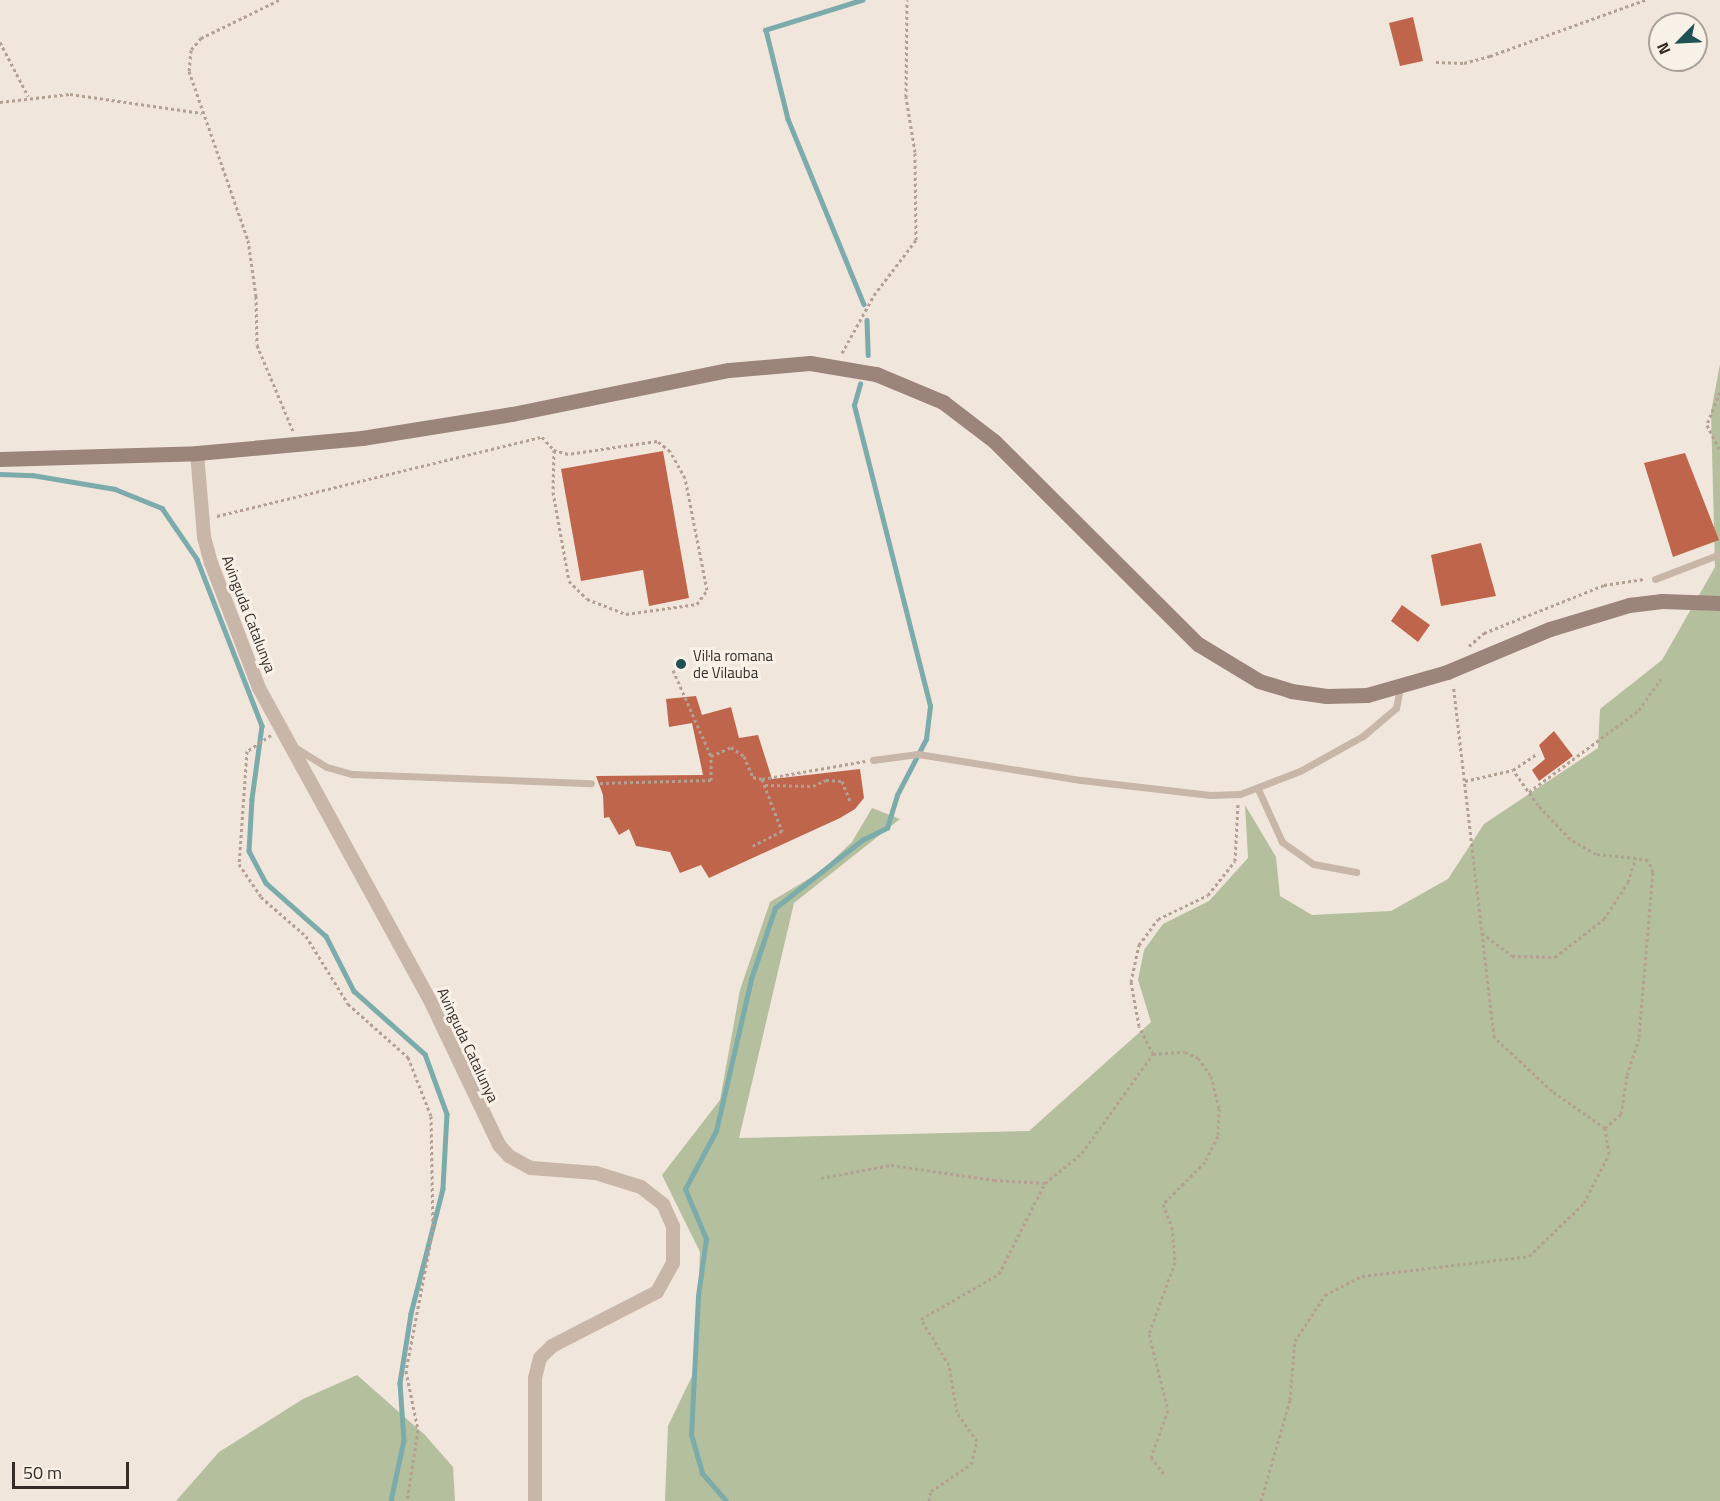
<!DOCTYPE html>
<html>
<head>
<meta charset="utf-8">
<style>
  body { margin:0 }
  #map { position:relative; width:1720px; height:1501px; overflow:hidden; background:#f1e6dc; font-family:"Titillium Web",sans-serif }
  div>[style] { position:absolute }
  .green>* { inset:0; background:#b4bf9d }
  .stream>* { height:4.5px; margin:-2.25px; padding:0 2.25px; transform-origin:2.25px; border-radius:2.25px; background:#7cabac }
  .building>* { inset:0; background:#bf654b }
  .path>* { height:3px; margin-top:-1.5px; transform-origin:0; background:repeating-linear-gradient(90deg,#b4a093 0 3px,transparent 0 6px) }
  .lane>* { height:7px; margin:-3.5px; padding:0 3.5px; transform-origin:3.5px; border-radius:3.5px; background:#c8b6a8 }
  .street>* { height:14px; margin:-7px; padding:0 7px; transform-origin:7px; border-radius:7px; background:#c8b6a8 }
  .secondary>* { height:15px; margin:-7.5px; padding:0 7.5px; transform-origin:7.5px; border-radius:7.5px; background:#9b857a }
  .dots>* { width:16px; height:16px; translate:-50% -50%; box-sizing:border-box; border:3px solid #f8f1e8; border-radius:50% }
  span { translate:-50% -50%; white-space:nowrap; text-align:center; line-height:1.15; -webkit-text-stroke:6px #f8f1e8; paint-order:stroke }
  .street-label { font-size:15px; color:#352c28 }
  .poi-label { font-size:15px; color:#352c28 }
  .left { translate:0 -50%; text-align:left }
  .north { position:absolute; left:1648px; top:12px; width:60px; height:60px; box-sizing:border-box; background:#f8f1e8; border:2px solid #aaa29b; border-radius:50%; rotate:246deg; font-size:16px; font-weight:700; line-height:24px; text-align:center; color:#352c28 }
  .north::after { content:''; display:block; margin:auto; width:21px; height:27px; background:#205255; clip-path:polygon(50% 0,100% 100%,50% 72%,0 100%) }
  .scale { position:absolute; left:12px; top:1462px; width:117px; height:27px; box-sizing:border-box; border:3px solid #352c28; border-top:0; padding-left:8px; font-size:18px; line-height:21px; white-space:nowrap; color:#352c28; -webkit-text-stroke:4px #f8f1e8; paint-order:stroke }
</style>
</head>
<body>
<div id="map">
  <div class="green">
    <div style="clip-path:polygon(1720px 364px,1720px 1501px,665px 1501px,668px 1426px,695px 1370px,700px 1252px,662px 1175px,720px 1100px,740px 990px,770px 902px,820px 872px,852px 842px,872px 808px,900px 819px,794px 903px,739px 1138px,1029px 1131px,1151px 1022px,1138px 980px,1144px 950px,1163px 924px,1209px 901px,1248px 858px,1245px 805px,1276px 857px,1280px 896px,1312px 915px,1391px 911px,1448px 879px,1484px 824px,1598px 748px,1600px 709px,1662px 660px,1715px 567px,1711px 412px)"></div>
    <div style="clip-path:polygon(357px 1375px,425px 1435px,453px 1467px,455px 1501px,176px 1501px,219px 1452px,303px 1399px)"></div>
  </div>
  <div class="stream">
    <div style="left:863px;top:0;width:102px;rotate:162.8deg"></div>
    <div style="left:766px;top:30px;width:92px;rotate:76.1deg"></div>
    <div style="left:788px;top:119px;width:200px;rotate:67.7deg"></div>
    <div style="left:867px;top:320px;width:35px;rotate:88deg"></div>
    <div style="left:0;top:474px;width:32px;rotate:2deg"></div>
    <div style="left:32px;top:475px;width:84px;rotate:9.6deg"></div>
    <div style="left:115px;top:489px;width:51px;rotate:22deg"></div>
    <div style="left:162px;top:508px;width:62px;rotate:55.5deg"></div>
    <div style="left:197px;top:559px;width:179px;rotate:68.7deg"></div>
    <div style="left:262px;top:726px;width:74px;rotate:97.8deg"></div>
    <div style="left:252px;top:799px;width:52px;rotate:93.3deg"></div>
    <div style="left:249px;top:851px;width:36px;rotate:62deg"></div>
    <div style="left:266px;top:883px;width:80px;rotate:41.5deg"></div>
    <div style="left:326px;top:936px;width:62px;rotate:63deg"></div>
    <div style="left:354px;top:991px;width:95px;rotate:41.6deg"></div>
    <div style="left:425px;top:1054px;width:64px;rotate:69.9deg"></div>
    <div style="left:447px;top:1114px;width:75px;rotate:93.1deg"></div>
    <div style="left:443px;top:1189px;width:129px;rotate:104.4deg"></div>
    <div style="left:411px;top:1314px;width:70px;rotate:99.1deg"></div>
    <div style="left:400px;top:1383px;width:57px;rotate:86deg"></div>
    <div style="left:404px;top:1440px;width:62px;rotate:102deg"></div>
    <div style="left:726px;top:1501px;width:37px;rotate:-131deg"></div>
    <div style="left:702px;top:1473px;width:40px;rotate:-106deg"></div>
    <div style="left:691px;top:1435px;width:139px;rotate:-87.1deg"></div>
    <div style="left:698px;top:1296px;width:58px;rotate:-82deg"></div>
    <div style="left:706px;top:1239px;width:54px;rotate:-112.8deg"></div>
    <div style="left:685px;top:1189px;width:66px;rotate:-61.9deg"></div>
    <div style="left:716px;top:1131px;width:156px;rotate:-77deg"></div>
    <div style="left:751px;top:979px;width:75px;rotate:-71.3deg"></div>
    <div style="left:775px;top:908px;width:110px;rotate:-38deg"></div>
    <div style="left:862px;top:840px;width:28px;rotate:-26deg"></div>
    <div style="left:887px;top:828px;width:34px;rotate:-73deg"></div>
    <div style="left:897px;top:795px;width:63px;rotate:-62.6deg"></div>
    <div style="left:926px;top:739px;width:33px;rotate:-83deg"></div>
    <div style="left:930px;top:706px;width:310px;rotate:-104.2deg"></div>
    <div style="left:854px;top:405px;width:22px;rotate:-74deg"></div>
  </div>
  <div class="building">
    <div style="clip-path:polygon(1413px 17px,1423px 61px,1400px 66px,1389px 23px)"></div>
    <div style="clip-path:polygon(663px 451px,689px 598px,649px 606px,643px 570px,581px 581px,561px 469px)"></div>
    <div style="clip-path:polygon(1685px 453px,1719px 540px,1673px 557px,1644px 463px)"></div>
    <div style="clip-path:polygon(1481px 543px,1496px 596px,1441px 606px,1431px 555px)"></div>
    <div style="clip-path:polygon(1402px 605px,1430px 625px,1418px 642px,1391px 621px)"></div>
    <div style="clip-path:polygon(696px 696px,702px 715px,731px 707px,739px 738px,758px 735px,772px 779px,860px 769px,864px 798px,855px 809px,840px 818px,709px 878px,701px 865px,680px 873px,670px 852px,636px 846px,629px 829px,619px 835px,609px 817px,604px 818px,603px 795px,596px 776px,703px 775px,692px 723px,669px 727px,666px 699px)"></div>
    <div style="clip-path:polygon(1554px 731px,1573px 756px,1539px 781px,1532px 770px,1545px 759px,1539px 745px)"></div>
  </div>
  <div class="path">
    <div style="left:279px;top:0;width:87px;rotate:154deg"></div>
    <div style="left:201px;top:38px;width:16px;rotate:130deg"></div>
    <div style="left:191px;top:50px;width:21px;rotate:95deg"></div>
    <div style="left:189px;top:71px;width:179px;rotate:70.8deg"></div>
    <div style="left:248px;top:240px;width:57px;rotate:81.9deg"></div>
    <div style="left:256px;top:296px;width:49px;rotate:88.8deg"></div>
    <div style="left:257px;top:345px;width:93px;rotate:67.3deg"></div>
    <div style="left:0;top:42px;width:61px;rotate:62.6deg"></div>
    <div style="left:1436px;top:62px;width:28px;rotate:2deg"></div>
    <div style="left:1464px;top:63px;width:27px;rotate:-15deg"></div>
    <div style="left:1490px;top:56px;width:165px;rotate:-19.9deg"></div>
    <div style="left:0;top:102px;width:70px;rotate:-6.5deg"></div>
    <div style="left:70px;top:94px;width:133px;rotate:8.2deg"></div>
    <div style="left:842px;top:353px;width:66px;rotate:-61.1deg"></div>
    <div style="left:874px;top:295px;width:69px;rotate:-52.6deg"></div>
    <div style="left:916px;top:240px;width:88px;rotate:-90.7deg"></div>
    <div style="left:915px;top:152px;width:56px;rotate:-99.3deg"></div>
    <div style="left:906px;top:97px;width:97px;rotate:-89.4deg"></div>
    <div style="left:1720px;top:392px;width:35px;rotate:112deg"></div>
    <div style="left:1707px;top:425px;width:28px;rotate:63deg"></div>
    <div style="left:217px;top:516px;width:334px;rotate:-13.7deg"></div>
    <div style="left:542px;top:437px;width:18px;rotate:47deg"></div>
    <div style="left:554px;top:450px;width:42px;rotate:91.4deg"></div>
    <div style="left:553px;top:492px;width:90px;rotate:79.8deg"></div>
    <div style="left:569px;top:581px;width:25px;rotate:45deg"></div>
    <div style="left:587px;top:599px;width:42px;rotate:21deg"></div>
    <div style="left:626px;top:614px;width:72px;rotate:-8deg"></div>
    <div style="left:697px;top:604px;width:17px;rotate:-54deg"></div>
    <div style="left:707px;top:590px;width:114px;rotate:-101.1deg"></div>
    <div style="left:685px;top:478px;width:31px;rotate:-119deg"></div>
    <div style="left:670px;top:451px;width:16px;rotate:-142deg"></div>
    <div style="left:657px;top:441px;width:90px;rotate:171.7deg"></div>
    <div style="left:568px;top:454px;width:15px;rotate:-164deg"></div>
    <div style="left:1469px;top:646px;width:20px;rotate:-41deg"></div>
    <div style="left:1484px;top:633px;width:129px;rotate:-21.8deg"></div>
    <div style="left:1604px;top:585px;width:40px;rotate:-8.5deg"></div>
    <div style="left:673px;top:670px;width:94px;rotate:66.2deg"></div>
    <div style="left:271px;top:735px;width:29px;rotate:146deg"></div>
    <div style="left:247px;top:751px;width:113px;rotate:94deg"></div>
    <div style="left:239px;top:864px;width:40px;rotate:56deg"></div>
    <div style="left:261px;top:897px;width:60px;rotate:40.9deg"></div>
    <div style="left:306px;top:936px;width:80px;rotate:58.3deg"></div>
    <div style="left:348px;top:1004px;width:80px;rotate:41.5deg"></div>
    <div style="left:408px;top:1057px;width:63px;rotate:68.7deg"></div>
    <div style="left:431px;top:1116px;width:113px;rotate:89deg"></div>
    <div style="left:433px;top:1229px;width:145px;rotate:100.8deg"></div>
    <div style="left:406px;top:1371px;width:60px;rotate:78.5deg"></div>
    <div style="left:418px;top:1430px;width:72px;rotate:98.8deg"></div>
    <div style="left:762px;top:779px;width:105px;rotate:-9.9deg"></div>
    <div style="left:1465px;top:781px;width:49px;rotate:-12.9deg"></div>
    <div style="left:1513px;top:770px;width:30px;rotate:-34deg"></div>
    <div style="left:600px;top:783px;width:111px;rotate:-1.5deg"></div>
    <div style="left:711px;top:780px;width:24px;rotate:-90deg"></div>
    <div style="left:711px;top:756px;width:22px;rotate:-24deg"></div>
    <div style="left:731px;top:747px;width:16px;rotate:35deg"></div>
    <div style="left:744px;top:756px;width:23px;rotate:67deg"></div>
    <div style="left:753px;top:777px;width:9px;rotate:13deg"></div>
    <div style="left:762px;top:779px;width:56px;rotate:69deg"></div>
    <div style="left:782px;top:831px;width:33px;rotate:153deg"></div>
    <div style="left:765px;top:785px;width:48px;rotate:1.2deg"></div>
    <div style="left:813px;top:786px;width:14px;rotate:-25deg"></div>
    <div style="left:826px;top:780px;width:16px;rotate:4deg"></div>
    <div style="left:842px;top:781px;width:22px;rotate:68deg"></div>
    <div style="left:1529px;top:792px;width:137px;rotate:-36.7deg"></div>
    <div style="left:1639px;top:710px;width:38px;rotate:-55deg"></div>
    <div style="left:1482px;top:933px;width:38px;rotate:37deg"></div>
    <div style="left:1512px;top:956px;width:43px;rotate:1.3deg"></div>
    <div style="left:1555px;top:957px;width:62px;rotate:-37.8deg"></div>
    <div style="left:1604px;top:919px;width:44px;rotate:-57deg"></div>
    <div style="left:1628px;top:882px;width:25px;rotate:-72deg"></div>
    <div style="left:1636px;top:858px;width:40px;rotate:-174.3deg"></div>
    <div style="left:1596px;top:854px;width:30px;rotate:-150deg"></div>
    <div style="left:1570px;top:839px;width:47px;rotate:-133.3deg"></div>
    <div style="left:1538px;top:805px;width:43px;rotate:-125.5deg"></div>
    <div style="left:1153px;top:1054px;width:32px;rotate:-4deg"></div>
    <div style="left:1185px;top:1052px;width:14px;rotate:25deg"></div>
    <div style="left:1198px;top:1058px;width:22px;rotate:54deg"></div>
    <div style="left:1211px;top:1076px;width:33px;rotate:76deg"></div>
    <div style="left:1219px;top:1108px;width:28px;rotate:92deg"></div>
    <div style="left:1218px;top:1136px;width:29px;rotate:117deg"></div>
    <div style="left:1205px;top:1162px;width:59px;rotate:135deg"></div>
    <div style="left:1163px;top:1204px;width:25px;rotate:69deg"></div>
    <div style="left:1172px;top:1227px;width:35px;rotate:85deg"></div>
    <div style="left:1175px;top:1262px;width:77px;rotate:109.9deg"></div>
    <div style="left:1149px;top:1334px;width:78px;rotate:76deg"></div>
    <div style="left:1168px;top:1410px;width:50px;rotate:109.9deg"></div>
    <div style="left:1151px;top:1457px;width:21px;rotate:53deg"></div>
    <div style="left:1605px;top:1128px;width:21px;rotate:-41deg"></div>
    <div style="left:1621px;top:1114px;width:39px;rotate:-81deg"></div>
    <div style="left:1627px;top:1075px;width:40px;rotate:-72deg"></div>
    <div style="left:1639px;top:1037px;width:166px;rotate:-85.2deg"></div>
    <div style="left:1653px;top:872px;width:13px;rotate:-113deg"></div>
    <div style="left:1648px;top:860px;width:12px;rotate:-171deg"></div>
    <div style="left:821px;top:1178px;width:71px;rotate:-10.5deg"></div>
    <div style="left:891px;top:1165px;width:104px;rotate:8.3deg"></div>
    <div style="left:994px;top:1180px;width:51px;rotate:3.4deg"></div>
    <div style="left:1045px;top:1183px;width:48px;rotate:-39deg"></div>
    <div style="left:1082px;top:1153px;width:122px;rotate:-54.4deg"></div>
    <div style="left:1153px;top:1054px;width:31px;rotate:-117deg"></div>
    <div style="left:1139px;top:1026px;width:45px;rotate:-100.3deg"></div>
    <div style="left:1131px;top:982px;width:38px;rotate:-78deg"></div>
    <div style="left:1139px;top:945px;width:32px;rotate:-54deg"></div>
    <div style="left:1158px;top:919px;width:55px;rotate:-25.6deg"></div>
    <div style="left:1208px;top:895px;width:43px;rotate:-51.5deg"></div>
    <div style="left:1235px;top:861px;width:57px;rotate:-87deg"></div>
    <div style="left:929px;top:1501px;width:10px;rotate:-79deg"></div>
    <div style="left:931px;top:1491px;width:48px;rotate:-34deg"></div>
    <div style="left:971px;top:1464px;width:24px;rotate:-75deg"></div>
    <div style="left:977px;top:1441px;width:35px;rotate:-125deg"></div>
    <div style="left:957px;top:1412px;width:48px;rotate:-99.7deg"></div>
    <div style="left:949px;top:1365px;width:54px;rotate:-121.3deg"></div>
    <div style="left:921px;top:1319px;width:90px;rotate:-30deg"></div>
    <div style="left:999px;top:1274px;width:102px;rotate:-63.2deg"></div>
    <div style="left:1261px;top:1501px;width:105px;rotate:-74deg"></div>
    <div style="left:1290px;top:1400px;width:59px;rotate:-85.2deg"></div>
    <div style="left:1295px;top:1341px;width:55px;rotate:-56.9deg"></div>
    <div style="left:1325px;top:1295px;width:42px;rotate:-27.2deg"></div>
    <div style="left:1362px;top:1276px;width:168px;rotate:-6.8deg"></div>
    <div style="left:1529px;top:1256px;width:76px;rotate:-43.9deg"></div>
    <div style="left:1584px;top:1203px;width:55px;rotate:-63deg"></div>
    <div style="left:1609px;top:1154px;width:26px;rotate:-99deg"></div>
    <div style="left:1605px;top:1128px;width:65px;rotate:-145.1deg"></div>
    <div style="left:1552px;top:1091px;width:79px;rotate:-137deg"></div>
    <div style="left:1494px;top:1037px;width:354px;rotate:-96.6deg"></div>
  </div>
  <div class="lane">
    <div style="left:1655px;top:579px;width:70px;rotate:-21deg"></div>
    <div style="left:296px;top:748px;width:36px;rotate:32deg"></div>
    <div style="left:327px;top:767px;width:26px;rotate:16deg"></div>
    <div style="left:352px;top:774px;width:239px;rotate:2.2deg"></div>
    <div style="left:873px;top:760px;width:45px;rotate:-7.6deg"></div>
    <div style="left:918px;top:754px;width:165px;rotate:9.1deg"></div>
    <div style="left:1081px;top:780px;width:130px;rotate:6.6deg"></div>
    <div style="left:1210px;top:795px;width:30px;rotate:-2deg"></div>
    <div style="left:1240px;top:794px;width:64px;rotate:-21deg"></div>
    <div style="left:1300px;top:771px;width:72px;rotate:-29.1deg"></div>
    <div style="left:1363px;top:736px;width:43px;rotate:-40.3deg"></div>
    <div style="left:1396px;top:708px;width:21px;rotate:-79deg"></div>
    <div style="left:1258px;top:789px;width:58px;rotate:65.6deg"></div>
    <div style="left:1282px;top:842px;width:38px;rotate:35deg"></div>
    <div style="left:1313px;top:864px;width:44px;rotate:10.5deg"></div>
  </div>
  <div class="street">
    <div style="left:197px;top:453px;width:84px;rotate:85.2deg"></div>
    <div style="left:204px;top:537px;width:27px;rotate:75deg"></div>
    <div style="left:211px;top:563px;width:134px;rotate:69deg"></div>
    <div style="left:259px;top:688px;width:354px;rotate:61.3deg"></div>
    <div style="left:429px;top:998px;width:163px;rotate:64.5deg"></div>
    <div style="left:499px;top:1145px;width:15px;rotate:48deg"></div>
    <div style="left:509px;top:1156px;width:25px;rotate:29deg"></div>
    <div style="left:531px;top:1168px;width:65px;rotate:4.4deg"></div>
    <div style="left:596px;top:1173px;width:47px;rotate:17.3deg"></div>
    <div style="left:641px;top:1187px;width:28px;rotate:38deg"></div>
    <div style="left:663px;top:1204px;width:24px;rotate:66deg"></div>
    <div style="left:673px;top:1226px;width:37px;rotate:90deg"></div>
    <div style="left:673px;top:1263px;width:33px;rotate:119deg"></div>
    <div style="left:657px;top:1292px;width:118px;rotate:152.8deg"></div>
    <div style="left:552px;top:1346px;width:17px;rotate:135deg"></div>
    <div style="left:540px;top:1358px;width:21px;rotate:104deg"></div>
    <div style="left:535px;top:1378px;width:123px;rotate:90deg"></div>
  </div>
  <div class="secondary">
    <div style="left:0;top:459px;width:197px;rotate:-1.7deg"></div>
    <div style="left:197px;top:453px;width:166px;rotate:-5.2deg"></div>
    <div style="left:362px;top:438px;width:152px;rotate:-9.1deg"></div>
    <div style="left:512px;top:414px;width:221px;rotate:-11.5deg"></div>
    <div style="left:729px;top:370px;width:81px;rotate:-4.9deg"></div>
    <div style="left:810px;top:363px;width:67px;rotate:9.5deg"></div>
    <div style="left:876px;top:374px;width:73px;rotate:22.7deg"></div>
    <div style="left:943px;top:402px;width:64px;rotate:37.4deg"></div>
    <div style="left:994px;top:441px;width:288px;rotate:44.9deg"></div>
    <div style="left:1198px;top:644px;width:71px;rotate:31.2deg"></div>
    <div style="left:1259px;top:681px;width:34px;rotate:17deg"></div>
    <div style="left:1291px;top:691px;width:36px;rotate:8deg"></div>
    <div style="left:1327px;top:696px;width:40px;rotate:-1.4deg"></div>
    <div style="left:1367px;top:695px;width:83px;rotate:-16deg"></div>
    <div style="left:1447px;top:672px;width:112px;rotate:-22.7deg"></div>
    <div style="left:1550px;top:629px;width:83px;rotate:-16.9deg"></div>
    <div style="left:1629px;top:605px;width:33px;rotate:-7deg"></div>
    <div style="left:1662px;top:601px;width:58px;rotate:2deg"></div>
  </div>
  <div class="dots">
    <div style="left:681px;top:664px;background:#205255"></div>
  </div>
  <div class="street-label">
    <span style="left:249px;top:614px;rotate:69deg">Avinguda Catalunya</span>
    <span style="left:468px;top:1045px;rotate:65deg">Avinguda Catalunya</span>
  </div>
  <div class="poi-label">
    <span class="left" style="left:693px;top:664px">Vil·la romana<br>de Vilauba</span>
  </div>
  <div class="north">N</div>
  <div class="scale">50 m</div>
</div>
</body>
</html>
